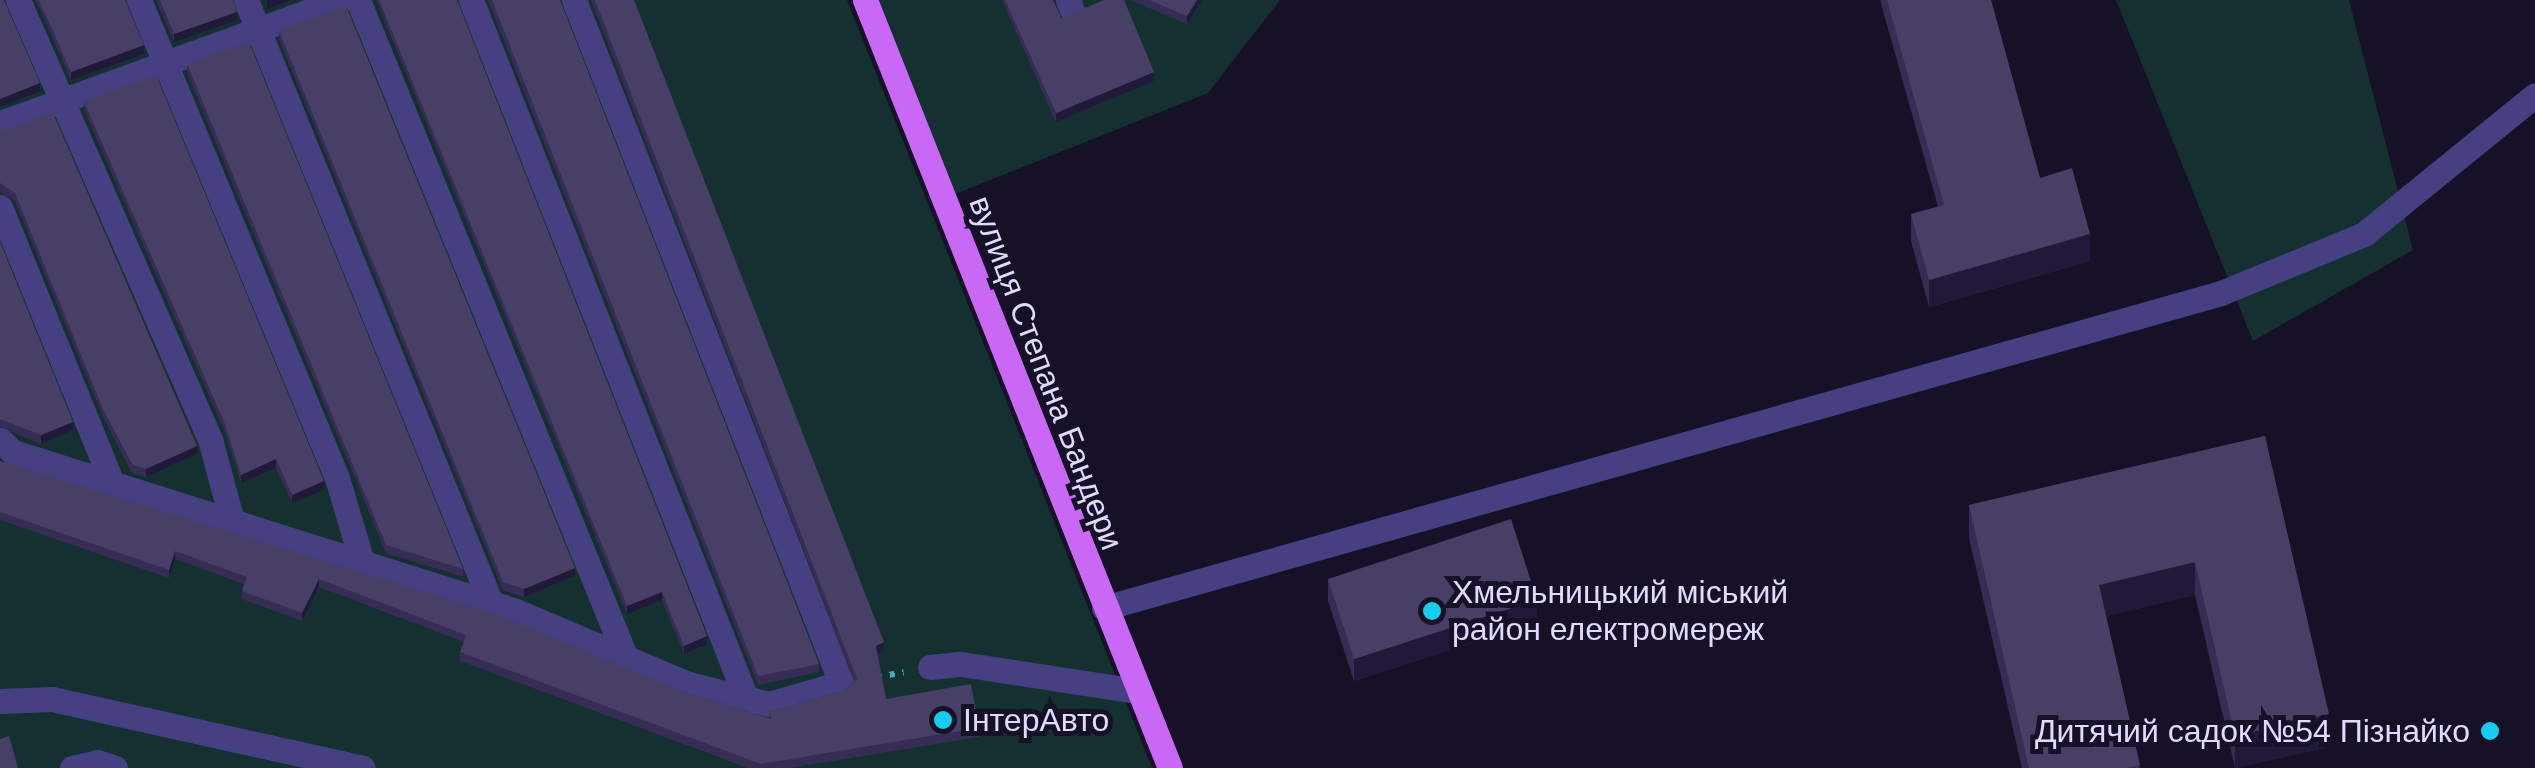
<!DOCTYPE html>
<html>
<head>
<meta charset="utf-8">
<style>
  body { margin:0 }
  #map { position:relative; width:2535px; height:768px; overflow:hidden; background:#161127; font-family:Arial,sans-serif }
  div>[style] { position:absolute }
  .green>* { inset:0; background:#153030 }
  .path>* { height:6px; margin-top:-3px; transform-origin:0; background:repeating-linear-gradient(90deg,#38b2b1 0 5px,transparent 0 13px) }
  .minor>* { height:25px; margin:-12.5px; padding:0 12.5px; transform-origin:12.5px; border-radius:12.5px; background:#464083 }
  .major>* { height:25px; margin:-12.5px; padding:0 12.5px; transform-origin:12.5px; border-radius:12.5px; background:#c868f5 }
  .wall>* { inset:0; background:#362c54 }
  .shaded-wall>* { inset:0; background:#21193a }
  .building>* { inset:0; background:#483f66 }
  .dots>* { width:28px; height:28px; translate:-50% -50%; box-sizing:border-box; border:5px solid #161127; border-radius:50% }
  span { translate:-50% -50%; white-space:nowrap; text-align:center; line-height:1.15; -webkit-text-stroke:10px #161127; paint-order:stroke }
  .street-label { font-size:32px; color:#e0dafd }
  .poi-label { font-size:32px; color:#e0dafd }
  .left { translate:0 -50%; text-align:left }
  .right { translate:-100% -50%; text-align:right }
</style>
</head>
<body>
<div id="map">
  <div class="green">
    <div style="clip-path:polygon(0 0,847px 0,1152px 768px,0 768px)"></div>
    <div style="clip-path:polygon(875px 0,1280px 0,1208px 93px,950px 196px)"></div>
    <div style="clip-path:polygon(2116px 0,2349px 0,2413px 250px,2253px 341px)"></div>
  </div>
  <div class="path">
    <div style="left:877px;top:677px;width:27px;rotate:-10deg"></div>
  </div>
  <div class="minor">
    <div style="left:18px;top:0;width:479px;rotate:66.4deg"></div>
    <div style="left:210px;top:439px;width:85px;rotate:75deg"></div>
    <div style="left:139px;top:0;width:517px;rotate:67.5deg"></div>
    <div style="left:337px;top:478px;width:88px;rotate:73.4deg"></div>
    <div style="left:246px;top:0;width:651px;rotate:67.89deg"></div>
    <div style="left:358px;top:0;width:710px;rotate:67.84deg"></div>
    <div style="left:471px;top:0;width:750px;rotate:68.5deg"></div>
    <div style="left:1068px;top:0;width:9px;rotate:69deg"></div>
    <div style="left:0;top:123px;width:361px;rotate:-19.9deg"></div>
    <div style="left:0;top:207px;width:298px;rotate:67.9deg"></div>
    <div style="left:0;top:440px;width:18px;rotate:43deg"></div>
    <div style="left:13px;top:452px;width:528px;rotate:17.54deg"></div>
    <div style="left:516px;top:611px;width:187px;rotate:23deg"></div>
    <div style="left:688px;top:684px;width:83px;rotate:13.9deg"></div>
    <div style="left:769px;top:704px;width:75px;rotate:-16.3deg"></div>
    <div style="left:841px;top:683px;width:733px;rotate:-111.35deg"></div>
    <div style="left:1104px;top:608px;width:1161px;rotate:-15.75deg"></div>
    <div style="left:2221px;top:293px;width:155px;rotate:-22.4deg"></div>
    <div style="left:2364px;top:234px;width:220px;rotate:-39.1deg"></div>
    <div style="left:930px;top:667px;width:31px;rotate:-6deg"></div>
    <div style="left:961px;top:664px;width:179px;rotate:8.7deg"></div>
    <div style="left:0;top:701px;width:52px;rotate:-2.2deg"></div>
    <div style="left:52px;top:699px;width:318px;rotate:12.5deg"></div>
    <div style="left:72px;top:768px;width:26px;rotate:-13deg"></div>
    <div style="left:97px;top:762px;width:19px;rotate:18deg"></div>
  </div>
  <div class="major">
    <div style="left:865px;top:0;width:826px;rotate:68.34deg"></div>
  </div>
  <div class="wall">
    <div style="clip-path:polygon(36px 0,126px 0,144px 54px,71px 80px)"></div>
    <div style="clip-path:polygon(156px 0,233px 0,237px 20px,174px 42px)"></div>
    <div style="clip-path:polygon(376px 0,457px 0,707px 644px,684px 654px,662px 600px,627px 614px)"></div>
    <div style="clip-path:polygon(488px 0,560px 0,819px 664px,819px 672px,758px 685px)"></div>
    <div style="clip-path:polygon(591px 0,634px 0,884px 651px,877px 653px,886px 699px,979px 728px,979px 737px,790px 768px,748px 768px,460px 661px,460px 652px,464px 642px,319px 587px,302px 621px,242px 599px,242px 591px,244px 584px,175px 559px,169px 578px,0 520px,0 461px,682px 691px,769px 718px,769px 712px,846px 690px,854px 681px)"></div>
    <div style="clip-path:polygon(1002px 0,1053px 0,1061px 18px,1154px 81px,1056px 122px)"></div>
    <div style="clip-path:polygon(1130px 0,1202px 0,1187px 24px)"></div>
    <div style="clip-path:polygon(1880px 0,1991px 0,2040px 178px,2090px 261px,1929px 307px,1911px 241px,1911px 214px,1938px 207px)"></div>
    <div style="clip-path:polygon(279px 31px,575px 576px,524px 597px,503px 590px,279px 39px)"></div>
    <div style="clip-path:polygon(187px 64px,463px 569px,463px 577px,386px 553px,187px 73px)"></div>
    <div style="clip-path:polygon(84px 102px,324px 490px,292px 503px,276px 468px,241px 483px,225px 432px,84px 110px)"></div>
    <div style="clip-path:polygon(0 128px,197px 454px,146px 477px,132px 473px,103px 417px,15px 201px,0 192px)"></div>
    <div style="clip-path:polygon(0 242px,73px 430px,41px 444px,0 427px)"></div>
    <div style="clip-path:polygon(2265px 436px,2329px 747px,2235px 768px,2195px 595px,2106px 616px,2140px 768px,2022px 768px,1969px 538px,1969px 505px)"></div>
    <div style="clip-path:polygon(1328px 579px,1537px 622px,1354px 681px,1328px 601px)"></div>
  </div>
  <div class="shaded-wall">
    <div style="clip-path:polygon(267px 0,291px 0,267px 9px)"></div>
    <div style="clip-path:polygon(1197px 0,1202px 0,1187px 24px,1187px 16px)"></div>
    <div style="clip-path:polygon(237px 12px,237px 20px,174px 42px,174px 34px)"></div>
    <div style="clip-path:polygon(144px 45px,144px 54px,71px 80px,71px 72px)"></div>
    <div style="clip-path:polygon(1154px 72px,1154px 81px,1056px 122px,1056px 113px)"></div>
    <div style="clip-path:polygon(40px 83px,40px 91px,0 107px,0 99px)"></div>
    <div style="clip-path:polygon(2090px 234px,2090px 261px,1929px 307px,1929px 280px)"></div>
    <div style="clip-path:polygon(73px 422px,73px 430px,41px 444px,41px 435px)"></div>
    <div style="clip-path:polygon(197px 446px,197px 454px,146px 477px,146px 469px)"></div>
    <div style="clip-path:polygon(276px 459px,276px 468px,241px 483px,241px 475px)"></div>
    <div style="clip-path:polygon(324px 481px,324px 490px,292px 503px,292px 495px)"></div>
    <div style="clip-path:polygon(175px 551px,175px 559px,169px 578px,169px 570px)"></div>
    <div style="clip-path:polygon(2195px 562px,2195px 595px,2099px 618px,2099px 585px)"></div>
    <div style="clip-path:polygon(575px 568px,575px 576px,524px 597px,524px 589px)"></div>
    <div style="clip-path:polygon(319px 579px,319px 587px,302px 621px,302px 613px)"></div>
    <div style="clip-path:polygon(662px 592px,662px 600px,627px 614px,627px 606px)"></div>
    <div style="clip-path:polygon(1537px 600px,1537px 622px,1354px 681px,1354px 659px)"></div>
    <div style="clip-path:polygon(707px 636px,707px 644px,684px 654px,684px 646px)"></div>
    <div style="clip-path:polygon(884px 642px,884px 651px,876px 654px,876px 646px)"></div>
    <div style="clip-path:polygon(2329px 714px,2329px 747px,2235px 768px,2235px 736px)"></div>
  </div>
  <div class="building">
    <div style="clip-path:polygon(0 0,4px 0,40px 83px,0 99px)"></div>
    <div style="clip-path:polygon(39px 0,125px 0,144px 45px,71px 72px)"></div>
    <div style="clip-path:polygon(160px 0,233px 0,237px 12px,174px 34px)"></div>
    <div style="clip-path:polygon(379px 0,457px 0,707px 636px,684px 646px,662px 592px,627px 606px)"></div>
    <div style="clip-path:polygon(492px 0,560px 0,819px 664px,758px 676px)"></div>
    <div style="clip-path:polygon(595px 0,634px 0,884px 642px,876px 646px,886px 699px,971px 684px,979px 728px,761px 764px,460px 652px,466px 635px,319px 579px,302px 613px,242px 591px,247px 577px,175px 551px,169px 570px,0 512px,0 461px,494px 613px,682px 691px,772px 719px,769px 712px,846px 690px,857px 679px)"></div>
    <div style="clip-path:polygon(1005px 0,1053px 0,1061px 18px,1104px 0,1124px 0,1154px 72px,1056px 113px)"></div>
    <div style="clip-path:polygon(1149px 0,1197px 0,1187px 16px)"></div>
    <div style="clip-path:polygon(1887px 0,1991px 0,2040px 178px,2072px 168px,2090px 234px,1929px 280px,1911px 214px,1944px 205px)"></div>
    <div style="clip-path:polygon(346px 6px,575px 568px,524px 589px,503px 582px,279px 31px)"></div>
    <div style="clip-path:polygon(249px 42px,463px 569px,386px 545px,187px 64px)"></div>
    <div style="clip-path:polygon(156px 75px,324px 481px,292px 495px,276px 459px,241px 475px,225px 424px,84px 102px)"></div>
    <div style="clip-path:polygon(53px 113px,197px 446px,146px 469px,132px 464px,103px 409px,15px 193px,0 183px,0 128px,5px 130px)"></div>
    <div style="clip-path:polygon(0 242px,73px 422px,41px 435px,0 419px)"></div>
    <div style="clip-path:polygon(2265px 436px,2329px 714px,2235px 736px,2195px 562px,2099px 585px,2140px 765px,2126px 768px,2029px 768px,1969px 505px)"></div>
    <div style="clip-path:polygon(1511px 519px,1537px 600px,1354px 659px,1328px 579px)"></div>
    <div style="clip-path:polygon(9px 736px,18px 768px,0 768px,0 739px)"></div>
  </div>
  <div class="dots">
    <div style="left:1432px;top:611px;background:#13ceef"></div>
    <div style="left:943px;top:720px;background:#13ceef"></div>
    <div style="left:2490px;top:731px;background:#13ceef"></div>
  </div>
  <div class="street-label">
    <span style="left:1046px;top:373px;rotate:69deg">вулиця Степана Бандери</span>
  </div>
  <div class="poi-label">
    <span class="left" style="left:1452px;top:611px">Хмельницький міський<br>район електромереж</span>
    <span class="left" style="left:963px;top:720px">ІнтерАвто</span>
    <span class="right" style="left:2470px;top:731px">Дитячий садок №54 Пізнайко</span>
  </div>
</div>
</body>
</html>
